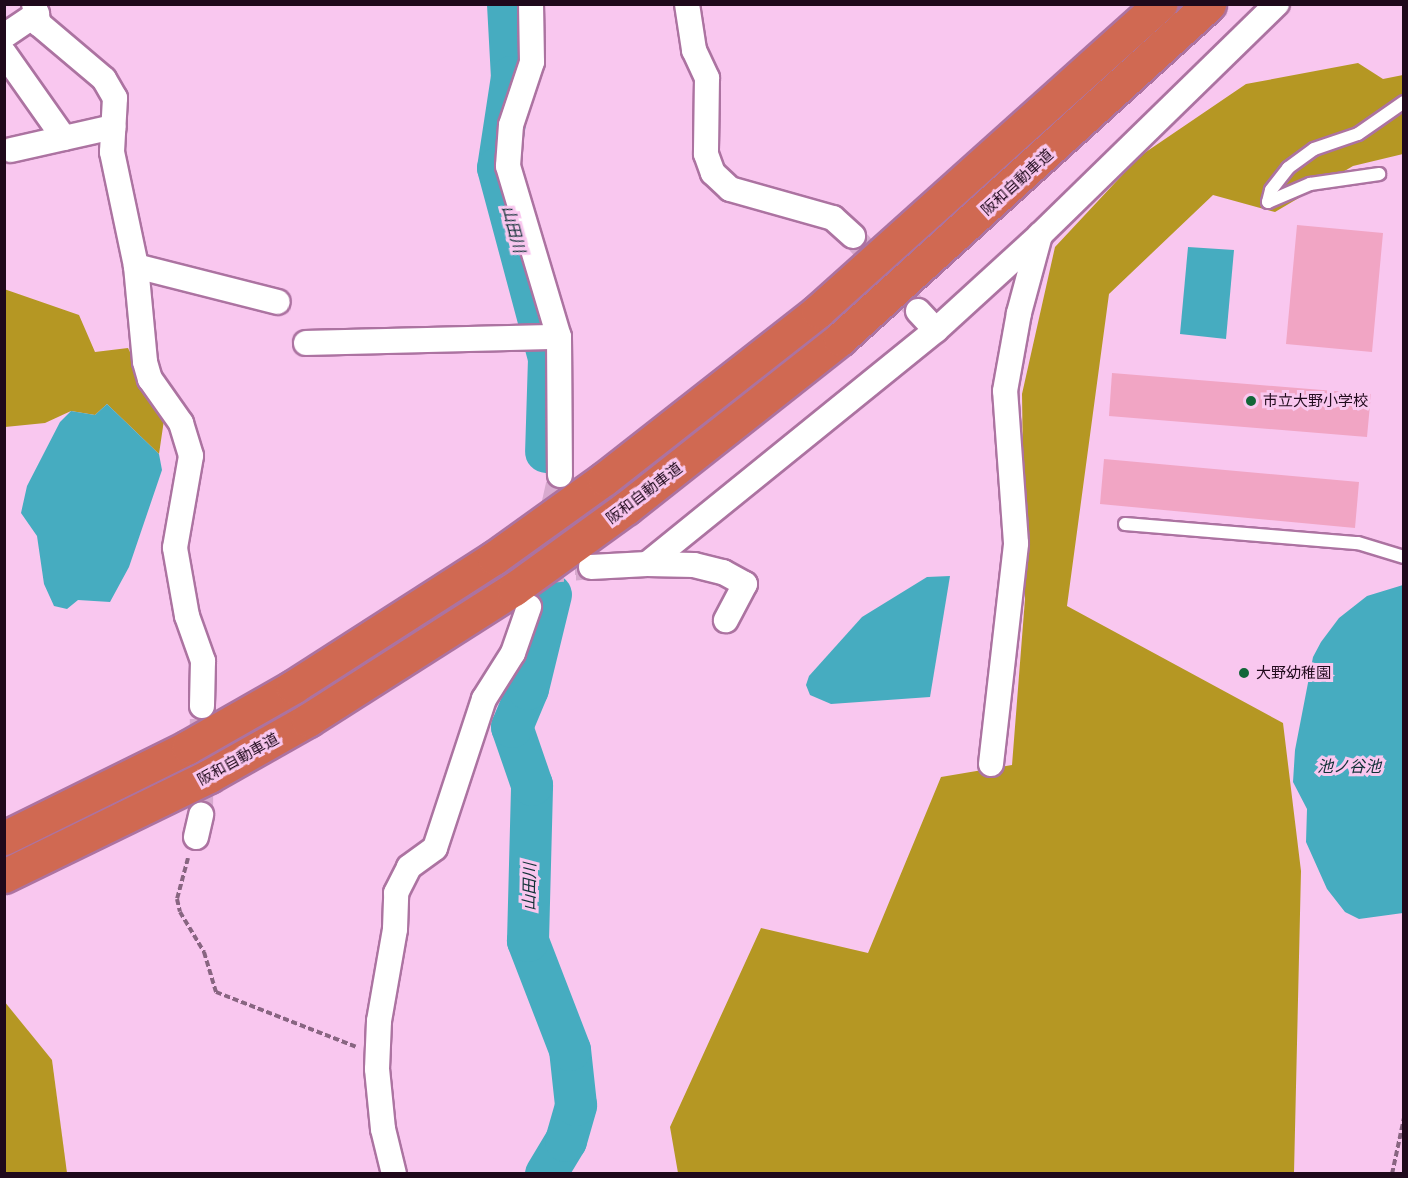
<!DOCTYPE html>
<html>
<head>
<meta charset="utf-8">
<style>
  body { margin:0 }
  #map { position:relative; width:1408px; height:1178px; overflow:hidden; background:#f9c7ef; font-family:"IBM Plex Sans","Noto Sans JP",sans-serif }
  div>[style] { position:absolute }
  .forest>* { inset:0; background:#b59723 }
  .water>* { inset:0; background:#46acc0 }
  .river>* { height:42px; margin:-21px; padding:0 21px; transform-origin:21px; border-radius:21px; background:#46acc0 }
  .building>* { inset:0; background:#f1a5c4 }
  .street-tunnel>* { height:24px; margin-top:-12px; transform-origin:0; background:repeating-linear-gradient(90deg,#d8aacf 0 24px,transparent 0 36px) }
  .path>* { height:4px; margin-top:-2px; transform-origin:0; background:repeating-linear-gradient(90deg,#886581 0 6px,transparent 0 9px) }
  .roads { filter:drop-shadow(2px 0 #ac73a1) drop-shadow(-2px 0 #ac73a1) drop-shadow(0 2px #ac73a1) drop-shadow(0 -2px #ac73a1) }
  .lane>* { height:12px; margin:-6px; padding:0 6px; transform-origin:6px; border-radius:6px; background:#fff }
  .street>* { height:24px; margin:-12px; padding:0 12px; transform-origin:12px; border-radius:12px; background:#fff }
  .highway>* { height:33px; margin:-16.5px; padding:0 16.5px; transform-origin:16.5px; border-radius:16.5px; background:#d06952 }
  .dots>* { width:16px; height:16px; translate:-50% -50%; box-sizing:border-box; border:3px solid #f9c7ef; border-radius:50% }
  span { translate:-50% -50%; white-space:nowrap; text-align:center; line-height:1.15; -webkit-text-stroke:6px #f9c7ef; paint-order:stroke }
  .street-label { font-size:15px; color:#1f091b }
  .poi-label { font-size:15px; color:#1f091b }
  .left { translate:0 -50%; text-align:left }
  .water-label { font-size:16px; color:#103036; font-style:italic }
  .frame { position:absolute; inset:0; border:6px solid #1f091b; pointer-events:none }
</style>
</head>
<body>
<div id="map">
  <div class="forest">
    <div style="clip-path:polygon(1358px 63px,1383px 79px,1403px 75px,1403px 154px,1353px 166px,1275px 212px,1213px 195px,1109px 294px,1067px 606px,1283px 723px,1301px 871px,1294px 1173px,678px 1173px,670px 1127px,761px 928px,868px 953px,941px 777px,1012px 765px,1025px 599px,1022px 394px,1055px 247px,1140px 156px,1246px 84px)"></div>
    <div style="clip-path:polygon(4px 289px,79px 315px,95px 352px,128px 348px,164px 420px,159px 454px,107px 404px,95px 415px,71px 411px,45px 423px,5px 427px)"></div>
    <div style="clip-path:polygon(4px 1001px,52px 1060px,67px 1173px,5px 1173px)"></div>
  </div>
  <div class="water">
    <div style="clip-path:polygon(1188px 247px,1234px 250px,1226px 339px,1180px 334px)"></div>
    <div style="clip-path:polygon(107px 404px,159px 454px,162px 470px,129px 567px,110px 602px,78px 600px,67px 609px,54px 606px,44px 584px,37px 536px,21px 513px,27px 486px,60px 422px,71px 411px,95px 415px)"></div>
    <div style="clip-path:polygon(950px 576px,930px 697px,831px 704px,810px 695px,806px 685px,809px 676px,862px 617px,927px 577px)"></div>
    <div style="clip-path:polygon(1403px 585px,1403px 913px,1359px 919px,1345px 912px,1327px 889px,1306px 842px,1307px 809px,1293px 782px,1295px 750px,1313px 657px,1321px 642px,1339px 618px,1367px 596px)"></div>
  </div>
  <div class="river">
    <div style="left:508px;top:4px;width:73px;rotate:86.9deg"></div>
    <div style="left:512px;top:77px;width:92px;rotate:98.7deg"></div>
    <div style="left:498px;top:168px;width:198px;rotate:75deg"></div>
    <div style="left:549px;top:359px;width:93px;rotate:91.8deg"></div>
    <div style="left:546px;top:1174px;width:39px;rotate:-59deg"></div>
    <div style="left:566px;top:1141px;width:37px;rotate:-74deg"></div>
    <div style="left:576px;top:1105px;width:55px;rotate:-96.2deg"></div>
    <div style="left:570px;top:1050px;width:117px;rotate:-111.1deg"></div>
    <div style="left:528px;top:941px;width:156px;rotate:-88.5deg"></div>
    <div style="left:532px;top:785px;width:61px;rotate:-109deg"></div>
    <div style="left:512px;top:727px;width:41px;rotate:-67.2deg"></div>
    <div style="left:528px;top:689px;width:97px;rotate:-76.3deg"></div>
  </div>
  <div class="building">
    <div style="clip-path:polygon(1297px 225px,1383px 233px,1372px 352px,1286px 344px)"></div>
    <div style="clip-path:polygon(1112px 373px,1371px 394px,1367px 437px,1109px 416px)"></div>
    <div style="clip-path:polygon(1104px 459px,1359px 482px,1355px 528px,1100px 504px)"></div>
  </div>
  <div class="street-tunnel">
    <div style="left:853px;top:236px;width:99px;rotate:49.1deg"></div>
    <div style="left:539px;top:572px;width:52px;rotate:-5.5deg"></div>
    <div style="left:537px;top:578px;width:106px;rotate:-77.4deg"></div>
    <div style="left:201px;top:815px;width:109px;rotate:-89.5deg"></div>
  </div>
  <div class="path">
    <div style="left:188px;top:858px;width:42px;rotate:105deg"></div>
    <div style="left:177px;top:899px;width:13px;rotate:77deg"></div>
    <div style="left:180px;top:912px;width:47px;rotate:59deg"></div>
    <div style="left:204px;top:952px;width:42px;rotate:73.3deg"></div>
    <div style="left:216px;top:992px;width:150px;rotate:21.4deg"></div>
    <div style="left:1392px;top:1174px;width:57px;rotate:-77.9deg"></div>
  </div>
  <div class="roads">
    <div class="lane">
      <div style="left:1268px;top:202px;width:12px;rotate:-76deg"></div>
      <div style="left:1271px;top:190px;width:28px;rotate:-52deg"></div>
      <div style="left:1288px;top:168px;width:32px;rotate:-36deg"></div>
      <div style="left:1314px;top:149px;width:46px;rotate:-18.8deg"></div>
      <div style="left:1358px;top:134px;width:56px;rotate:-34.8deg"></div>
      <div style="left:1268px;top:202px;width:46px;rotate:-23.2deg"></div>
      <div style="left:1310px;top:184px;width:70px;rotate:-8.2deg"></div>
      <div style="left:1125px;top:524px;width:234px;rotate:4.7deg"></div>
      <div style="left:1358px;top:543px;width:48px;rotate:16.9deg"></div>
    </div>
    <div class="street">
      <div style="left:34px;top:4px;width:21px;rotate:76deg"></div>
      <div style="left:39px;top:24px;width:85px;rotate:40.2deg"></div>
      <div style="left:104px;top:79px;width:22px;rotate:60deg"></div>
      <div style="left:115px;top:98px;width:54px;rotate:93.2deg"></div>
      <div style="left:112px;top:152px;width:116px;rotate:78.1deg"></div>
      <div style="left:136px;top:266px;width:96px;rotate:84.6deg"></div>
      <div style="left:145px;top:362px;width:18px;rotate:74deg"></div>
      <div style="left:150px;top:379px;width:54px;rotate:54.8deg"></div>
      <div style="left:181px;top:423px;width:34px;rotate:73deg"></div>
      <div style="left:191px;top:456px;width:93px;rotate:99.9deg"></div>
      <div style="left:175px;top:548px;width:69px;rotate:80deg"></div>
      <div style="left:187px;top:616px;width:48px;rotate:70.4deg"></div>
      <div style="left:203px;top:661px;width:45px;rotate:91.3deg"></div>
      <div style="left:531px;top:4px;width:58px;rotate:89deg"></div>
      <div style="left:532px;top:62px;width:66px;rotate:108.4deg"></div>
      <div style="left:511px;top:125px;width:41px;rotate:94.2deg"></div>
      <div style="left:508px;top:166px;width:178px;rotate:73.4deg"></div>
      <div style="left:559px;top:337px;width:138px;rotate:89.6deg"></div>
      <div style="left:687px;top:4px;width:47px;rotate:81.3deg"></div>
      <div style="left:694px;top:50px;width:31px;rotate:65deg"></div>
      <div style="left:707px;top:78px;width:76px;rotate:90.8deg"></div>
      <div style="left:706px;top:154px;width:20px;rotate:70deg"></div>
      <div style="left:713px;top:173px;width:23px;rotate:43deg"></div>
      <div style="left:730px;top:189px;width:107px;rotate:15.7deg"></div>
      <div style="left:833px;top:218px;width:27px;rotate:42deg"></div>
      <div style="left:4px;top:36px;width:40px;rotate:-34deg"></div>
      <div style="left:4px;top:53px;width:104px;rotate:54.8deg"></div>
      <div style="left:11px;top:150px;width:105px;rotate:-12.7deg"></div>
      <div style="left:136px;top:266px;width:146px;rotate:14.2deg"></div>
      <div style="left:918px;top:311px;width:26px;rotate:47deg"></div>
      <div style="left:306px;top:343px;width:253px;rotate:-1.4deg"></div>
      <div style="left:647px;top:564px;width:372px;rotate:-39deg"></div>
      <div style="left:936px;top:330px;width:141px;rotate:-42.4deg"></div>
      <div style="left:1040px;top:235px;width:331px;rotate:-44.3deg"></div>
      <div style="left:591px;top:567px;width:56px;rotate:-3.1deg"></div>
      <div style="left:647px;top:564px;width:47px;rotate:1.2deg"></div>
      <div style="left:694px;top:565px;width:30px;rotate:14deg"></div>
      <div style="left:723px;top:572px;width:25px;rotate:29deg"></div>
      <div style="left:745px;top:584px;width:41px;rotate:117.8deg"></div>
      <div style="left:991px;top:764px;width:222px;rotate:-83.5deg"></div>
      <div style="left:1016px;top:543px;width:152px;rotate:-94.1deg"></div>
      <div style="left:1005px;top:391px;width:79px;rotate:-79.8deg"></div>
      <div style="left:1019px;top:313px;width:81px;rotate:-74.9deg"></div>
      <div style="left:196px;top:837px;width:23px;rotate:-77deg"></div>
      <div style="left:394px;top:1174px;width:46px;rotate:-103.7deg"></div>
      <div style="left:383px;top:1129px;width:60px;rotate:-95.7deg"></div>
      <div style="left:377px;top:1069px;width:48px;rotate:-87.6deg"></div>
      <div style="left:379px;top:1021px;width:93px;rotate:-80.1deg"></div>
      <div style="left:395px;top:929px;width:36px;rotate:-88deg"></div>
      <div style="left:396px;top:893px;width:29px;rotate:-63deg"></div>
      <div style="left:409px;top:867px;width:32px;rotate:-36deg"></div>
      <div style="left:435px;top:848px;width:157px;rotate:-71.8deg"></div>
      <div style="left:484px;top:699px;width:54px;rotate:-57.8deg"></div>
      <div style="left:513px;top:653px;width:49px;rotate:-70.8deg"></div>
    </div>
    <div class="highway">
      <div style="left:4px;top:838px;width:205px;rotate:-26.3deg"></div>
      <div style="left:188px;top:747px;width:121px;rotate:-29.7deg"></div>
      <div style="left:293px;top:687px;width:239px;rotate:-32.7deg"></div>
      <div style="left:494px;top:558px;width:135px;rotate:-35.7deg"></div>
      <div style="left:604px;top:479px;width:272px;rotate:-38.1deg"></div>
      <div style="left:818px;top:311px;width:460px;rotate:-41.9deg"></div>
      <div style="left:4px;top:876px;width:228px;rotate:-26deg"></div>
      <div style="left:209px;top:776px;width:114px;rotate:-29.5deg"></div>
      <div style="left:308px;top:720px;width:244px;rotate:-32.5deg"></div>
      <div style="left:514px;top:589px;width:138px;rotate:-35.9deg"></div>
      <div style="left:626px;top:508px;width:273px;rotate:-38.3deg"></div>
      <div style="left:840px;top:339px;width:498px;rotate:-42.2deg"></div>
    </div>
  </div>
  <div class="dots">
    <div style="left:1251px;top:401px;background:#116638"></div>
    <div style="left:1244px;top:673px;background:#116638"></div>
  </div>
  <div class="street-label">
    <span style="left:1017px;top:182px;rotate:-42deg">阪和自動車道</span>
    <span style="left:644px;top:493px;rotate:-37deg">阪和自動車道</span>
    <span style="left:238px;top:759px;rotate:-29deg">阪和自動車道</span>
  </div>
  <div class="poi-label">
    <span class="left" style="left:1263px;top:401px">市立大野小学校</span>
    <span class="left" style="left:1256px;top:673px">大野幼稚園</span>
  </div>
  <div class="water-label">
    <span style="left:514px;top:229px;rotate:75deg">山田川</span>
    <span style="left:1349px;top:766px">池ノ谷池</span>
    <span style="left:529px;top:887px;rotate:-89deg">山田川</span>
  </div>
  <div class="frame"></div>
</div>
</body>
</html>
